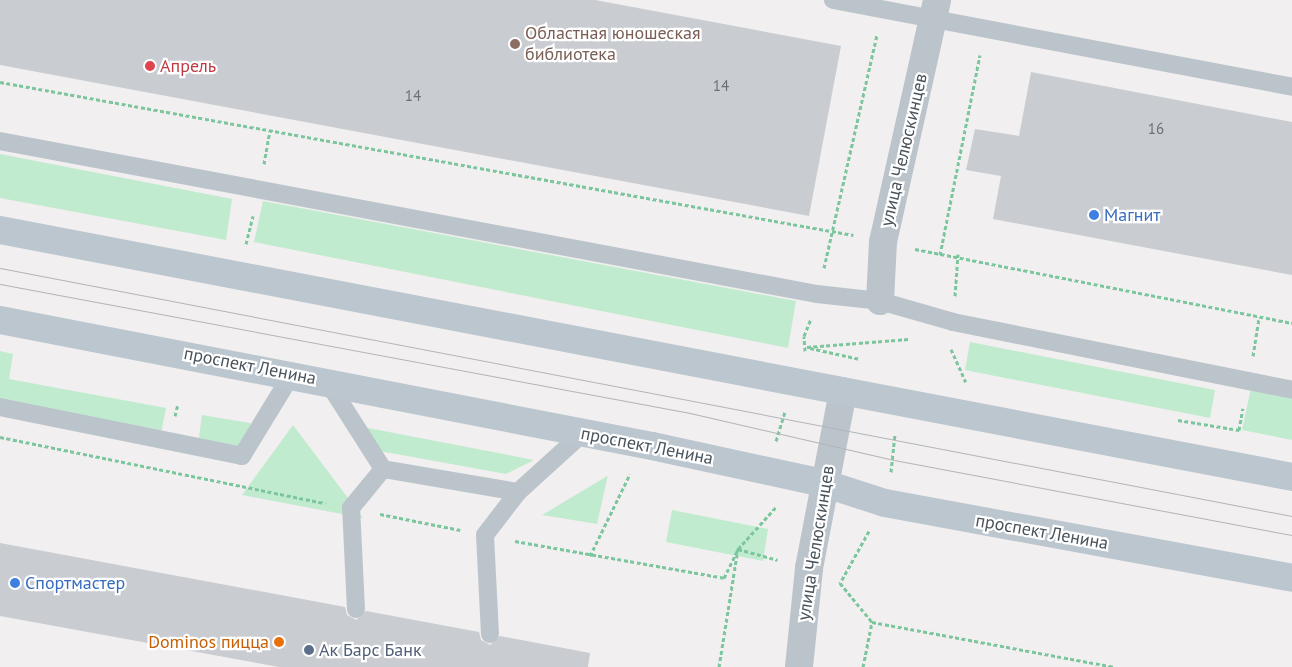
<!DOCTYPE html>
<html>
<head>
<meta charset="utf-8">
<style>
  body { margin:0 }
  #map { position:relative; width:1292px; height:667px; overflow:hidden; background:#f1efef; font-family:"PT Sans",sans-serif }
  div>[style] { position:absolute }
  .green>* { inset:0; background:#c1ebcf }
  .building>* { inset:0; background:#c9ccd1 }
  .path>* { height:3px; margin-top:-1.5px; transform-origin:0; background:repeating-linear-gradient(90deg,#7cc69e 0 4px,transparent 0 6.5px) }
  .lane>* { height:18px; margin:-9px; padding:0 9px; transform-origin:9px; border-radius:9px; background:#bcc4cb }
  .street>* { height:28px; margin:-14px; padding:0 14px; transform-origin:14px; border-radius:14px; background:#bcc4cb }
  .secondary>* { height:28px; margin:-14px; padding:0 14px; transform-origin:14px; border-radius:14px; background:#bcc6cf }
  .tram>* { height:1px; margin:-0.5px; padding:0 0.5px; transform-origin:0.5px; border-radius:0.5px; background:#b2b5b9 }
  .dots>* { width:14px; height:14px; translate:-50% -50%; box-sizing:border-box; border:2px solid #fff; border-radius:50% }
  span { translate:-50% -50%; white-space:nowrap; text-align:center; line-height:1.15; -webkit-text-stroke:4.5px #fff; paint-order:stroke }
  .number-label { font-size:15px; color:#697178 }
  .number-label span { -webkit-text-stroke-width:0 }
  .education-label { font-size:18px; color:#785e54 }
  .left { translate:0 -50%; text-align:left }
  .health-label { font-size:18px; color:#be3a42 }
  .street-label { font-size:18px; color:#49535b }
  .shop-label { font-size:18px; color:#366cbe }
  .food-label { font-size:18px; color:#c56008 }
  .right { translate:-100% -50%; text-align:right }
  .service-label { font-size:18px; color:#4e5e75 }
</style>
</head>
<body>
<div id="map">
  <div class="green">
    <div style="clip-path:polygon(0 154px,232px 199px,226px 240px,0 198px)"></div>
    <div style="clip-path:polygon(263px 201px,796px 301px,788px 348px,254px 242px)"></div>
    <div style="clip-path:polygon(970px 342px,1215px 390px,1210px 418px,965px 370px)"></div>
    <div style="clip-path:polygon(0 351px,13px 354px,9px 379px,166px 408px,161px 433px,0 403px)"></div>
    <div style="clip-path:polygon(1251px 388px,1292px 396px,1292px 440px,1242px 430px)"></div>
    <div style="clip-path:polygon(202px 415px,250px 423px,252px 432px,244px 451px,198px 444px)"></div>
    <div style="clip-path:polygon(293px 425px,363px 518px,242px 495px)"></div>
    <div style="clip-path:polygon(363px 427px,534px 460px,506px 474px,374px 450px)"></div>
    <div style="clip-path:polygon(608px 475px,597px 524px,542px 515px,609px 475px)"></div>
    <div style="clip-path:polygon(672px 510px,768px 529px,763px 561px,666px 542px)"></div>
  </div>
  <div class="building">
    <div style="clip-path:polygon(0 0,595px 0,841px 46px,809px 216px,0 65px)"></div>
    <div style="clip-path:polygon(1031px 72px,1292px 122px,1292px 275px,993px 219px,1001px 176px,966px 170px,975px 129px,1019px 136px)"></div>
    <div style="clip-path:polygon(0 543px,345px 607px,347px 615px,356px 620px,366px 611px,479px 632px,481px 640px,490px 645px,500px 636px,590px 653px,588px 667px,279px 667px,0 616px)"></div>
  </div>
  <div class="path">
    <div style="left:0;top:82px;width:867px;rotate:10.17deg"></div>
    <div style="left:264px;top:164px;width:34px;rotate:-80deg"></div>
    <div style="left:246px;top:244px;width:29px;rotate:-76deg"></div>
    <div style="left:915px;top:249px;width:384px;rotate:11.1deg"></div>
    <div style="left:940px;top:255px;width:204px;rotate:-78.7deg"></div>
    <div style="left:824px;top:268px;width:239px;rotate:-77.2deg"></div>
    <div style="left:955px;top:296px;width:42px;rotate:-85.9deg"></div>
    <div style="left:807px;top:347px;width:102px;rotate:-4.5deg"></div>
    <div style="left:810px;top:348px;width:51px;rotate:12.4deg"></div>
    <div style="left:951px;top:349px;width:36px;rotate:66deg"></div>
    <div style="left:805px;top:351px;width:15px;rotate:-94deg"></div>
    <div style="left:804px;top:336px;width:18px;rotate:-68deg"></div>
    <div style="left:1253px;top:356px;width:39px;rotate:-81deg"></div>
    <div style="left:175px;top:416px;width:12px;rotate:-76deg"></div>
    <div style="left:1178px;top:420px;width:62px;rotate:9.3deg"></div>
    <div style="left:1239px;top:430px;width:22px;rotate:-80deg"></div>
    <div style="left:0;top:437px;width:332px;rotate:11.5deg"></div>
    <div style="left:776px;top:441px;width:31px;rotate:-73deg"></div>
    <div style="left:891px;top:472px;width:38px;rotate:-84deg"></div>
    <div style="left:380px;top:514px;width:82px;rotate:11.3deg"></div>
    <div style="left:869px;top:531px;width:60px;rotate:119.1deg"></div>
    <div style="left:840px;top:583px;width:50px;rotate:50.6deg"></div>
    <div style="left:872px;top:622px;width:247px;rotate:10.5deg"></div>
    <div style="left:515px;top:541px;width:212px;rotate:10deg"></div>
    <div style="left:724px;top:578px;width:32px;rotate:-64deg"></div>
    <div style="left:738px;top:549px;width:41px;rotate:15.4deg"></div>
    <div style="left:590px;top:556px;width:91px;rotate:-64deg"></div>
    <div style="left:719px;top:667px;width:120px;rotate:-80.9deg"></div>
    <div style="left:738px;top:549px;width:57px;rotate:-47.9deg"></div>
    <div style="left:863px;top:667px;width:46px;rotate:-78.7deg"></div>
  </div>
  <div class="lane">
    <div style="left:833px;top:0;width:467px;rotate:10.7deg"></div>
    <div style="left:0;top:141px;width:831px;rotate:10.61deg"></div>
    <div style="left:817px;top:294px;width:63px;rotate:6.3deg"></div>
    <div style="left:880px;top:301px;width:76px;rotate:16deg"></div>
    <div style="left:953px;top:322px;width:346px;rotate:11.3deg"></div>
    <div style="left:327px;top:381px;width:104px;rotate:57.5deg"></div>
    <div style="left:383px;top:469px;width:137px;rotate:9.7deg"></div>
    <div style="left:518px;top:492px;width:88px;rotate:-42.2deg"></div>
    <div style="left:0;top:407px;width:247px;rotate:11.4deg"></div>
    <div style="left:242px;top:456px;width:96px;rotate:-58.6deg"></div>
    <div style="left:356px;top:609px;width:101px;rotate:-92.8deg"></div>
    <div style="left:351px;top:508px;width:50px;rotate:-50.6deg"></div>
    <div style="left:490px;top:634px;width:99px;rotate:-92.9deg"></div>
    <div style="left:485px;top:535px;width:54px;rotate:-52.5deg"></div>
  </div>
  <div class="street">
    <div style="left:880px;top:301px;width:59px;rotate:-87.1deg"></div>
    <div style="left:883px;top:242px;width:248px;rotate:-77.4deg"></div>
    <div style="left:799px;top:667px;width:100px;rotate:-84.2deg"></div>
    <div style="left:809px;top:568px;width:180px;rotate:-79.1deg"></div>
  </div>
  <div class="secondary">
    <div style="left:0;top:230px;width:1315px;rotate:10.82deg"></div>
    <div style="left:0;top:320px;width:664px;rotate:10.94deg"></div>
    <div style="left:652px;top:446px;width:175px;rotate:12.2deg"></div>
    <div style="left:823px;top:483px;width:65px;rotate:17.9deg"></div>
    <div style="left:885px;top:503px;width:414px;rotate:10.4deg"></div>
  </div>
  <div class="tram">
    <div style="left:0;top:268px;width:1316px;rotate:10.87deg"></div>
    <div style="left:0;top:284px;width:702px;rotate:10.59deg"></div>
    <div style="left:690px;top:413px;width:209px;rotate:13deg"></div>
    <div style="left:894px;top:460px;width:405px;rotate:10.7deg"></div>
  </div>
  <div class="dots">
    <div style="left:515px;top:44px;background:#8d6e63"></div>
    <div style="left:150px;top:66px;background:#e0444e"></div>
    <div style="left:1094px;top:215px;background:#3f7fe0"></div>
    <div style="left:15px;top:583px;background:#3f7fe0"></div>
    <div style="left:279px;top:642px;background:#e8710a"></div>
    <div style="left:309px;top:650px;background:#5c6f8a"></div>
  </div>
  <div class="number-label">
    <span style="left:721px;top:86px">14</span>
    <span style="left:413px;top:96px">14</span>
    <span style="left:1156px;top:129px">16</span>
  </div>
  <div class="education-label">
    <span class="left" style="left:525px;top:44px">Областная юношеская<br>библиотека</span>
  </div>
  <div class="health-label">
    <span class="left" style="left:160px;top:66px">Апрель</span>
  </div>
  <div class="street-label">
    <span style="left:904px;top:150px;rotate:-77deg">улица Челюскинцев</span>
    <span style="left:250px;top:366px;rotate:11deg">проспект Ленина</span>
    <span style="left:647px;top:446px;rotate:11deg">проспект Ленина</span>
    <span style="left:1042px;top:532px;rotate:10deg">проспект Ленина</span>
    <span style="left:816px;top:543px;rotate:-81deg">улица Челюскинцев</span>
  </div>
  <div class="shop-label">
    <span class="left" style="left:1104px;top:215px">Магнит</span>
    <span class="left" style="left:25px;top:583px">Спортмастер</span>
  </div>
  <div class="food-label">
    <span class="right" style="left:269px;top:642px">Dominos пицца</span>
  </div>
  <div class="service-label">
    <span class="left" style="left:319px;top:650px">Ак Барс Банк</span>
  </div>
</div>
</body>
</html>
